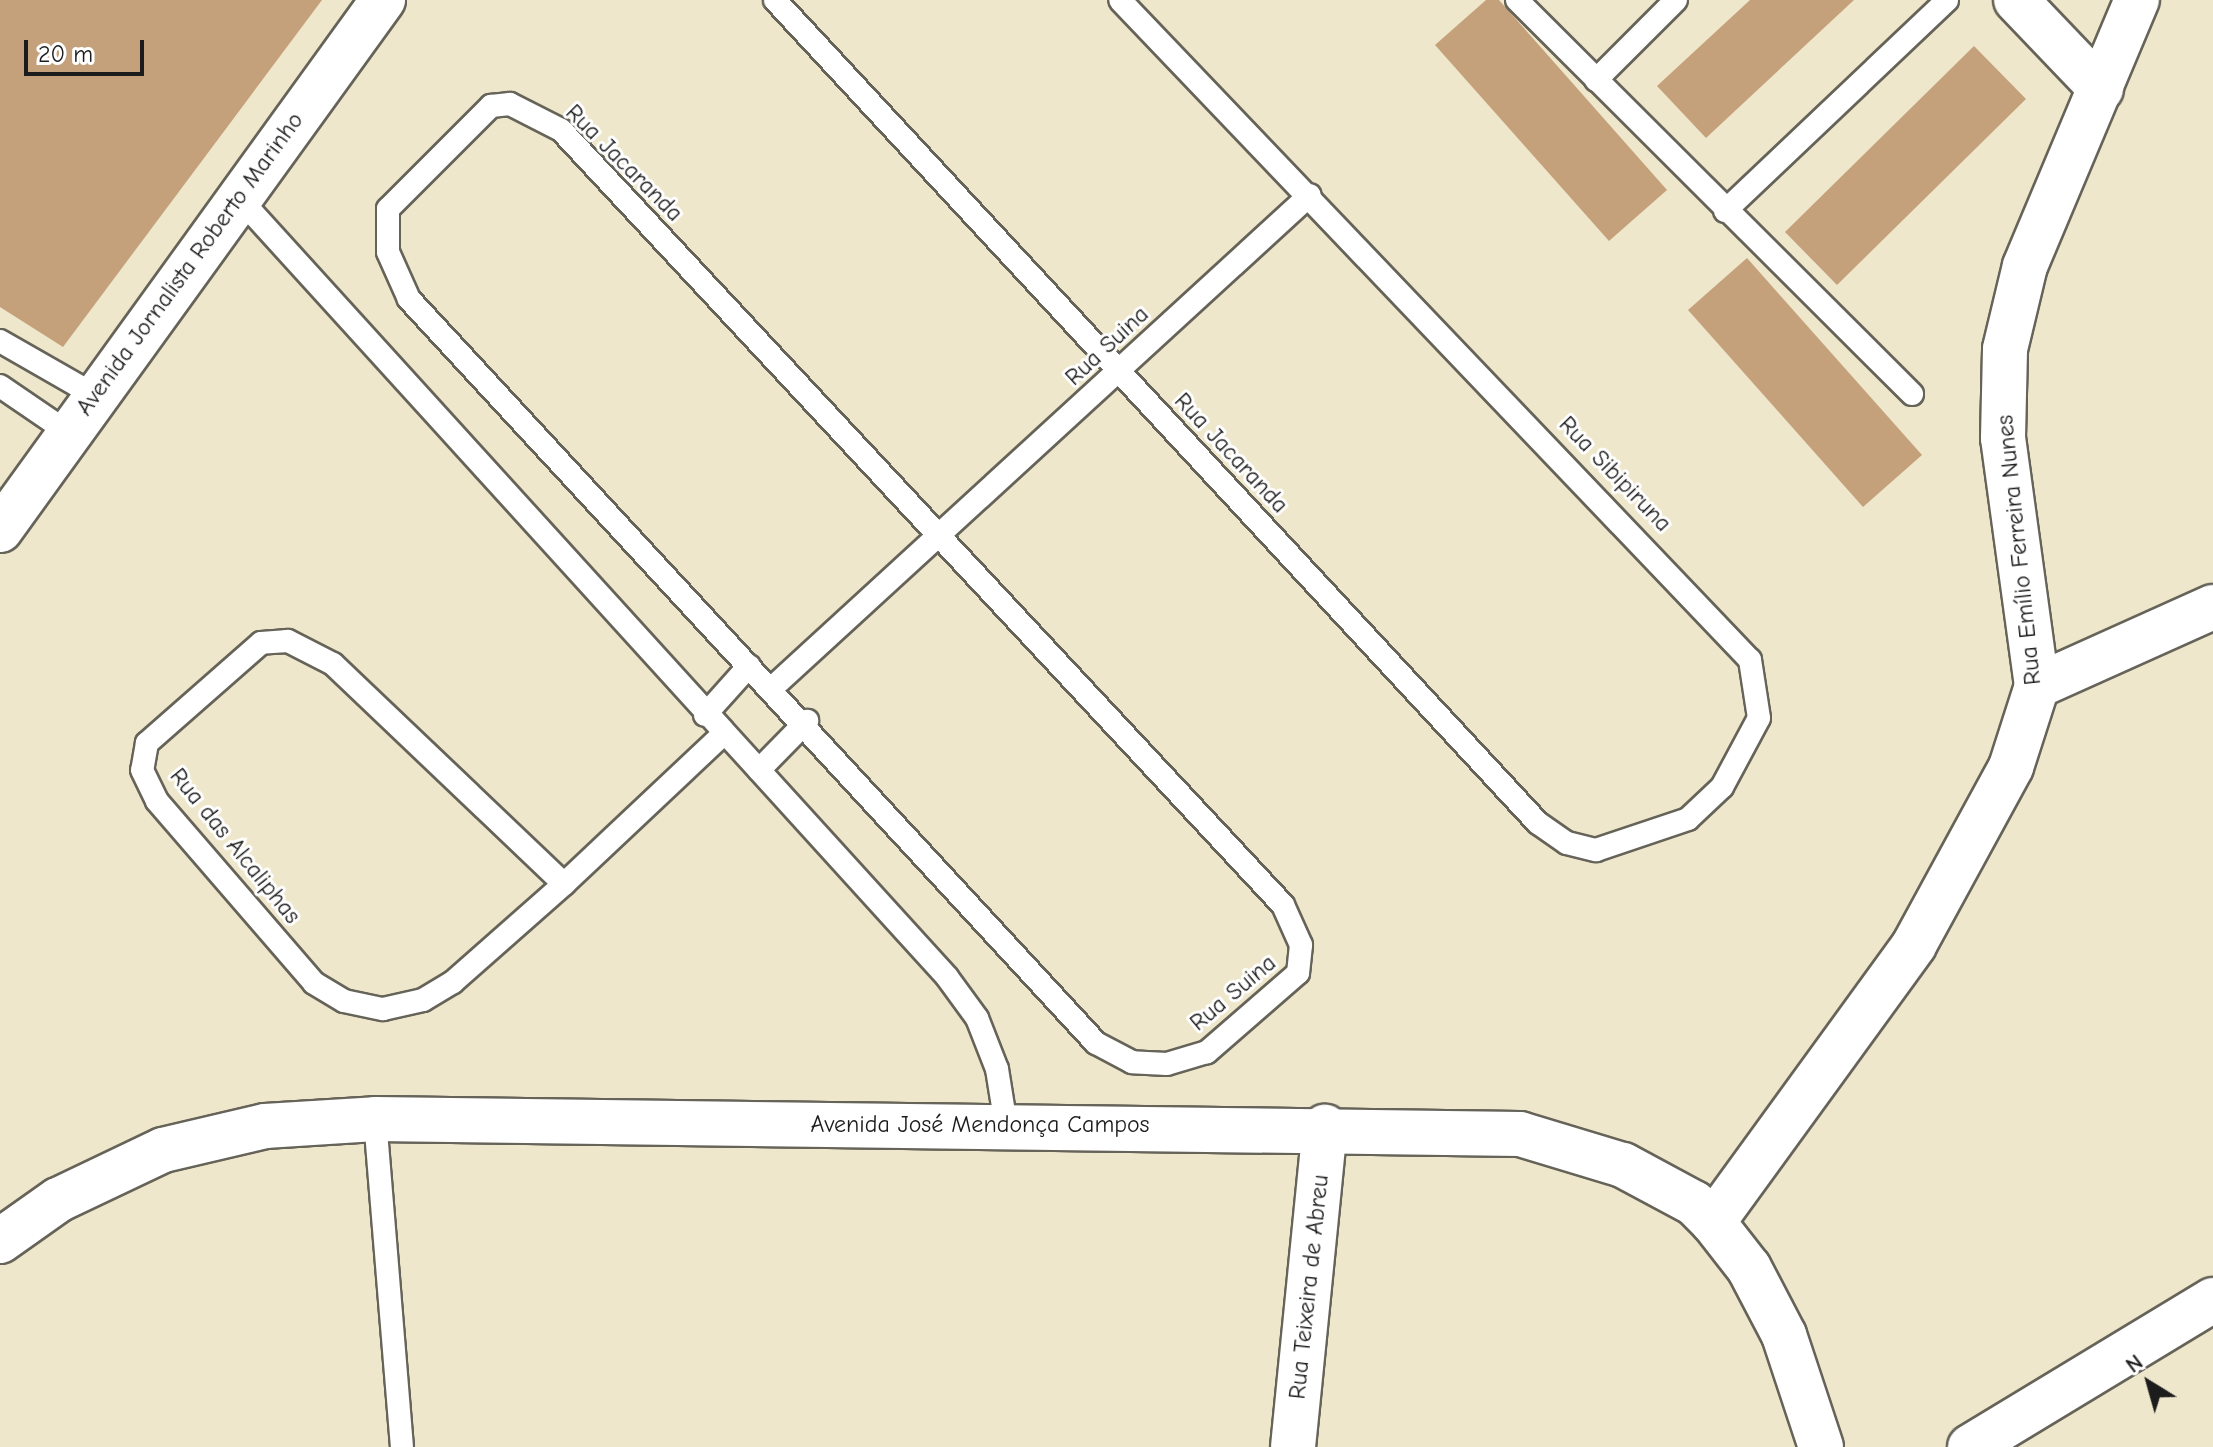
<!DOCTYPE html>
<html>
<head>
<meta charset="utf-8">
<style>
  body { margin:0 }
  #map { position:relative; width:2213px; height:1447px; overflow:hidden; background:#eee7cb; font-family:"Comic Neue",sans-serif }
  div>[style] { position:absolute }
  .building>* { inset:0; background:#c5a17b }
  .roads { filter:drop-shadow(2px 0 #666359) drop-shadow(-2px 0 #666359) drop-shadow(0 2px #666359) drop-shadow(0 -2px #666359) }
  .lane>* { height:22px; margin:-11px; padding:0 11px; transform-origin:11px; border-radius:11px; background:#fff }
  .street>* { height:44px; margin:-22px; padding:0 22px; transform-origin:22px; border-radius:22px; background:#fff }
  .secondary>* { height:44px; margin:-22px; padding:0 22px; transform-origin:22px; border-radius:22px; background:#fff }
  span { translate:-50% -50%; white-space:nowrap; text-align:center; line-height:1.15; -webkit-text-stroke:6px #fff; paint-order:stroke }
  .street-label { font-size:24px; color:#1c1c1c }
  .north { position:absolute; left:2109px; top:1343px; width:80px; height:80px; -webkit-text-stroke:6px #fff; paint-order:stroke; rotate:323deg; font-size:22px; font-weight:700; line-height:32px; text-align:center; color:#1c1c1c }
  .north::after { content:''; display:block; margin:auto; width:28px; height:36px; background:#1c1c1c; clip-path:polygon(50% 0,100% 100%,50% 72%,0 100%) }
  .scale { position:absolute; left:24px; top:40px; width:120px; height:36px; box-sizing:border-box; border:4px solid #1c1c1c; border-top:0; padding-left:10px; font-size:24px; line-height:28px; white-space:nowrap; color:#1c1c1c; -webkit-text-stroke:6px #fff; paint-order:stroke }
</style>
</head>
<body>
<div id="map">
  <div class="building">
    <div style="clip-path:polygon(0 0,322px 0,63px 347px,0 307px)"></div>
    <div style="clip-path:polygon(1486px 0,1499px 0,1667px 190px,1609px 241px,1435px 45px)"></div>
    <div style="clip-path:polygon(1750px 0,1854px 0,1706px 138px,1657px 86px)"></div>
    <div style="clip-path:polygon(1974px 46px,2026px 99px,1837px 285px,1785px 232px)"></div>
    <div style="clip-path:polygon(1747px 258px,1922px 455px,1863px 507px,1688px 310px)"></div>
  </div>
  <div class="roads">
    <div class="lane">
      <div style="left:775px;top:0;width:1122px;rotate:47.17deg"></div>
      <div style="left:1538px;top:823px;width:35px;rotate:35deg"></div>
      <div style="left:1567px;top:843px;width:30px;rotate:14deg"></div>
      <div style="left:1596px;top:850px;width:97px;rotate:-18.6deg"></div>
      <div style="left:1688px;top:819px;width:47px;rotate:-43.3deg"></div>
      <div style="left:1722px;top:787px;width:78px;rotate:-61.8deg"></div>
      <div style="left:1759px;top:718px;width:59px;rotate:-98.8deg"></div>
      <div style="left:1750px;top:660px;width:912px;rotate:-133.67deg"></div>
      <div style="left:1517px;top:0;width:558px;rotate:44.93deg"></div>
      <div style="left:1596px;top:80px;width:113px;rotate:-45deg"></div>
      <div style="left:510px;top:104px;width:57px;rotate:27deg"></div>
      <div style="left:561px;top:130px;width:1059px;rotate:47.03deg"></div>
      <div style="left:1283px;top:905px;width:44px;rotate:65.8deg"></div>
      <div style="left:1301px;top:945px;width:28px;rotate:96deg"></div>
      <div style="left:1298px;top:973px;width:121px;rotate:139deg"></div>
      <div style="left:1207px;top:1052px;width:42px;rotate:163.3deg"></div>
      <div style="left:1167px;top:1064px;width:35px;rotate:-177deg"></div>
      <div style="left:1132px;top:1062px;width:41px;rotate:-152.2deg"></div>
      <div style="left:1096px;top:1043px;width:1013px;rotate:-132.72deg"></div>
      <div style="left:409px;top:299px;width:51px;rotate:-114.1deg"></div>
      <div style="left:388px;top:252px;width:43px;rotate:-90deg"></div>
      <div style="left:388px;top:209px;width:146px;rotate:-45deg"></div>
      <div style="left:491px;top:106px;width:19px;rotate:-6deg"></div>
      <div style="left:239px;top:198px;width:1053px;rotate:47.73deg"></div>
      <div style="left:947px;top:977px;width:51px;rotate:53.8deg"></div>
      <div style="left:977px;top:1018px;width:55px;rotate:68.6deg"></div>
      <div style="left:997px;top:1069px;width:57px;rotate:80.9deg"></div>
      <div style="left:1725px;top:211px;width:306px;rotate:-43.5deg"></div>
      <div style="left:0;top:341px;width:111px;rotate:29.8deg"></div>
      <div style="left:0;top:386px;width:83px;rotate:34.3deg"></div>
      <div style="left:773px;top:687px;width:728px;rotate:-42.5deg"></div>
      <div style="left:705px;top:715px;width:66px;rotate:-48.1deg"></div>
      <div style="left:759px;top:770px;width:69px;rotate:-45.6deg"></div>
      <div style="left:564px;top:884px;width:319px;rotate:-136.4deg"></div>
      <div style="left:333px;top:664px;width:51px;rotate:-152.9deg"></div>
      <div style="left:288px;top:641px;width:27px;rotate:176deg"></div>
      <div style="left:261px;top:643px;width:152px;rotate:138.7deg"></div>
      <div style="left:147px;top:743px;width:27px;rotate:100deg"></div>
      <div style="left:142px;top:770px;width:34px;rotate:64deg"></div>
      <div style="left:157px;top:801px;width:240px;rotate:49.2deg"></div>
      <div style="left:314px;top:983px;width:35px;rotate:31deg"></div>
      <div style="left:344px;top:1001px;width:40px;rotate:12deg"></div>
      <div style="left:383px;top:1009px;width:41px;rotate:-12.7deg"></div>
      <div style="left:423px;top:1000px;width:35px;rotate:-31deg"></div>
      <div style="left:453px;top:982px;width:148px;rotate:-41.4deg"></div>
      <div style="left:564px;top:884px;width:217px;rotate:-43.3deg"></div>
      <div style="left:375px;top:1119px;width:329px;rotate:85.3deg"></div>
    </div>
    <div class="street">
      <div style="left:2016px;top:0;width:123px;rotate:46.3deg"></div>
      <div style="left:2037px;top:686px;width:193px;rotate:-24.2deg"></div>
      <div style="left:1293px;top:1447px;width:322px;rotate:-84.3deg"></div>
      <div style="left:1970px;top:1447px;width:284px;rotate:-31.2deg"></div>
    </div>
    <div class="secondary">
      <div style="left:0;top:530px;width:654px;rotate:-54.15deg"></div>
      <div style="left:1713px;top:1222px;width:342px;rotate:-54deg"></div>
      <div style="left:1914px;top:945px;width:203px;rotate:-61.4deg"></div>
      <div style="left:2011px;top:767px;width:85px;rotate:-72.2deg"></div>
      <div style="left:2037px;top:686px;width:250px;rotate:-97.8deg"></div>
      <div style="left:2003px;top:438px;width:89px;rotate:-88.7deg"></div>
      <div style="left:2005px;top:349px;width:85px;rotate:-76.5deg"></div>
      <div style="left:2025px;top:266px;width:289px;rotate:-67.2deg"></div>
      <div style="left:0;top:1241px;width:71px;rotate:-35.3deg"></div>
      <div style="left:58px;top:1200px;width:116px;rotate:-25.5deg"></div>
      <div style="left:163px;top:1150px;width:105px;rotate:-13.2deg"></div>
      <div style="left:265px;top:1126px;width:110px;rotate:-3.6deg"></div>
      <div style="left:375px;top:1119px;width:1145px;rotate:0.75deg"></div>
      <div style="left:1520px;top:1134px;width:108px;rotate:16.8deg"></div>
      <div style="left:1623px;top:1165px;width:81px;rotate:28.2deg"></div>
      <div style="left:1694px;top:1203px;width:27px;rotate:45deg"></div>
      <div style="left:1713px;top:1222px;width:58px;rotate:52deg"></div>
      <div style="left:1749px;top:1268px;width:76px;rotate:62.4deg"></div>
      <div style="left:1784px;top:1335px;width:118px;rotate:71.7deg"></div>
    </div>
  </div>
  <div class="street-label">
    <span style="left:624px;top:163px;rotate:45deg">Rua Jacaranda</span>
    <span style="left:190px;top:264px;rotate:-54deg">Avenida Jornalista Roberto Marinho</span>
    <span style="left:1107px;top:346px;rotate:-43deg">Rua Suina</span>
    <span style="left:1231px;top:453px;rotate:47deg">Rua Jacaranda</span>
    <span style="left:1615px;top:474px;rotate:46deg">Rua Sibipiruna</span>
    <span style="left:2019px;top:550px;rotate:-96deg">Rua Emílio Ferreira Nunes</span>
    <span style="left:235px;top:846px;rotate:51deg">Rua das Alcaliphas</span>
    <span style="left:1233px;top:993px;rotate:-40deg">Rua Suina</span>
    <span style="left:980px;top:1125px">Avenida José Mendonça Campos</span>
    <span style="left:1309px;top:1287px;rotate:-84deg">Rua Teixeira de Abreu</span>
  </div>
  <div class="north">N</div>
  <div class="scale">20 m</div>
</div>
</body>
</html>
